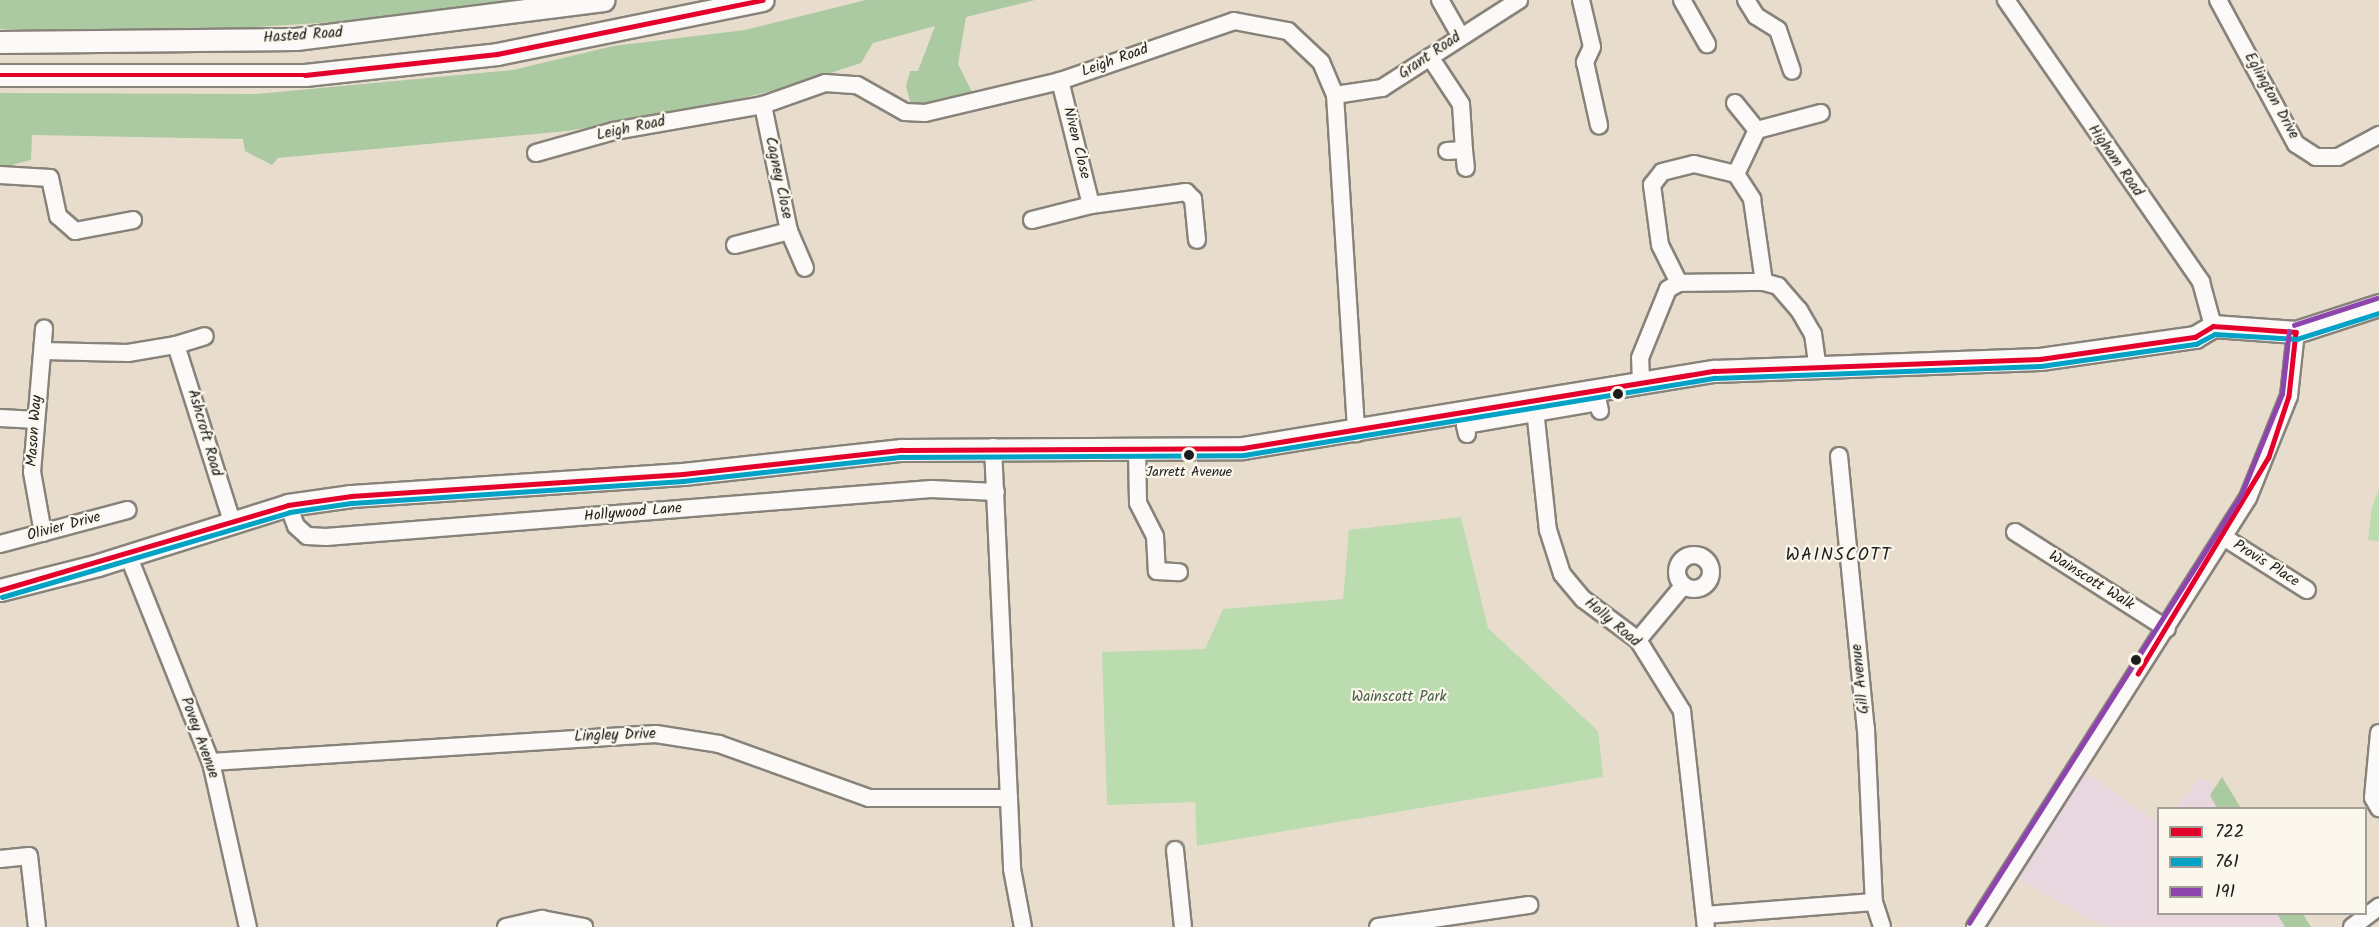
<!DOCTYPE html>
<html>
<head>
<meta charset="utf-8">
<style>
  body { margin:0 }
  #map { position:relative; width:2379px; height:927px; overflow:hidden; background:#e8ddcd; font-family:Kalam,sans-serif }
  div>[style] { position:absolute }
  .built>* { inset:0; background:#e9d7df }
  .green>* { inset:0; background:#bbdcae }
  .forest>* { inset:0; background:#abcaa2 }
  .roads { filter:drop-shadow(2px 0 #88837a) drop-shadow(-2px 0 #88837a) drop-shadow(0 2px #88837a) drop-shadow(0 -2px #88837a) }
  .minor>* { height:16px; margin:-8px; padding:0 8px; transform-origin:8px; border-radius:8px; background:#fcfaf8 }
  .minor>.ring { margin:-8px; padding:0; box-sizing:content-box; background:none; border:16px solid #fcfaf8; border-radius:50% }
  .major>* { height:21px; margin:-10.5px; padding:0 10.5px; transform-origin:10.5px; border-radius:10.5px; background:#fcfaf8 }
  .bus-1>* { height:4.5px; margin:-2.25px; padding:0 2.25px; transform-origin:2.25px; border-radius:2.25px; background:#e4002b }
  .bus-2>* { height:4.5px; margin:-2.25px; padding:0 2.25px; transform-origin:2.25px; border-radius:2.25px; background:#01a2c5 }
  .bus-3>* { height:4.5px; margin:-2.25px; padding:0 2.25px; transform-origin:2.25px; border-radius:2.25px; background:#8e44ad }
  .dots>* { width:16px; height:16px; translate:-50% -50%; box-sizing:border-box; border:3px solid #fbf7ec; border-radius:50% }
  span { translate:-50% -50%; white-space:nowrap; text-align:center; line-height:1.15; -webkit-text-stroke:4.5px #fbf7ec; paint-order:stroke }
  .bus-label { font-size:14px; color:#1c1c1c }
  .street-label { font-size:15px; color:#1c1c1c }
  .park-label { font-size:15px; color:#475f46 }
  .quarter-label { font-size:18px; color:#1c1c1c; letter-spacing:1.5px }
  .legend { position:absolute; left:2157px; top:807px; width:210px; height:108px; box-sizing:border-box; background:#fbf7ec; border:2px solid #a29f99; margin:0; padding:8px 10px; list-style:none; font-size:18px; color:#1c1c1c }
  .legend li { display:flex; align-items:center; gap:12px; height:30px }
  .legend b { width:30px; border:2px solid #a29f99 }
</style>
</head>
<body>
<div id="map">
  <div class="built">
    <div style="clip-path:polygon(2083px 770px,2158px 823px,2158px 914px,2289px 914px,2297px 927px,2105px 927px,2016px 878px)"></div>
    <div style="clip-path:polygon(2198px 779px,2209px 782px,2225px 808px,2176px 808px)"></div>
  </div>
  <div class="green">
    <div style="clip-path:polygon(2379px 489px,2379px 541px,2368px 540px,2372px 507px)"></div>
    <div style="clip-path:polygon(1461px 517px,1488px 628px,1598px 731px,1603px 777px,1197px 846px,1195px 802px,1107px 805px,1102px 652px,1205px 649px,1223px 609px,1343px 599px,1349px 530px)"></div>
  </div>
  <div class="forest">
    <div style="clip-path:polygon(0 0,539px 0,448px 15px,142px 34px,0 29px)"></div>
    <div style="clip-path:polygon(866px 0,1035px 0,966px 17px,958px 64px,972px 92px,927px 107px,911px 105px,906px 86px,910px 71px,918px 71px,935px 26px,873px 43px,861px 63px,787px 87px,683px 113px,567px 131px,278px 158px,272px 165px,245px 151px,243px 139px,32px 135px,31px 160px,0 168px,0 93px,257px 94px,513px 70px,613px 46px,745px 30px)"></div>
    <div style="clip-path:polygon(2222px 777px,2241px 808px,2217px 808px,2210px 795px)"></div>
    <div style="clip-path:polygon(2277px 914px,2303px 914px,2311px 927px,2285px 927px)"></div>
  </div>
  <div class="roads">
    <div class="minor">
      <div style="left:1440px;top:0;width:40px;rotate:60.3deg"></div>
      <div style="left:1581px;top:0;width:48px;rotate:76.8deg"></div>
      <div style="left:1592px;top:47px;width:17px;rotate:115deg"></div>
      <div style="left:1585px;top:62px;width:65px;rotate:77.5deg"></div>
      <div style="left:1682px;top:0;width:51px;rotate:60.4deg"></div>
      <div style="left:1746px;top:0;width:19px;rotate:58deg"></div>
      <div style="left:1756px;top:16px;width:26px;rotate:32deg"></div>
      <div style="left:1778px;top:30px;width:43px;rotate:71.1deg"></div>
      <div style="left:2006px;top:0;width:343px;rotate:55.3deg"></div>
      <div style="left:2201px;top:282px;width:46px;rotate:74.7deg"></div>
      <div style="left:2218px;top:0;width:164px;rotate:61.6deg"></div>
      <div style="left:2296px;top:144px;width:24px;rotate:33deg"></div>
      <div style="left:2316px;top:157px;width:22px"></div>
      <div style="left:2338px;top:157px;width:47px;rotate:-28.2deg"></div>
      <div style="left:1430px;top:57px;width:56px;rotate:56.6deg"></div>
      <div style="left:1461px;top:104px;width:46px;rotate:86.3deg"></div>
      <div style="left:1464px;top:150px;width:17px;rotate:177deg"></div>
      <div style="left:1335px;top:95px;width:48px;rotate:-8.5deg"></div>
      <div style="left:1382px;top:88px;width:163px;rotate:-32.7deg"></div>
      <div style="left:1735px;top:103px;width:35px;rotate:51deg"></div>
      <div style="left:1464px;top:150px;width:18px;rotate:84deg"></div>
      <div style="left:536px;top:153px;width:81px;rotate:-15.8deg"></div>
      <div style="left:614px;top:131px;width:151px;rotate:-9.9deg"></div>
      <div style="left:763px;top:105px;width:66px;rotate:-19.5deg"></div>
      <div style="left:825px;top:83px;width:32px;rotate:4deg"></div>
      <div style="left:857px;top:85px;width:55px;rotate:29.4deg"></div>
      <div style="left:905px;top:112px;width:20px;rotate:3deg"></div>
      <div style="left:925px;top:113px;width:139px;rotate:-13.3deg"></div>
      <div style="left:1060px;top:81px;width:184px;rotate:-19deg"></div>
      <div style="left:1234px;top:21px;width:55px;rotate:10.5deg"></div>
      <div style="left:1288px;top:31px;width:45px;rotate:43.2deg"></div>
      <div style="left:1321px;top:62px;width:36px;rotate:67deg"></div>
      <div style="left:1335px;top:95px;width:339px;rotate:86.4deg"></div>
      <div style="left:1736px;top:174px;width:49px;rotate:-64.5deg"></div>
      <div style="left:1757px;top:130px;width:66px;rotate:-14.9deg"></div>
      <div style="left:0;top:175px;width:50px;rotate:3.4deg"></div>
      <div style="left:50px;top:178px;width:39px;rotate:78deg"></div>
      <div style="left:58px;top:216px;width:23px;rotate:41deg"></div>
      <div style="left:75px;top:231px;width:59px;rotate:-10.7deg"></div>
      <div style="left:1091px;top:205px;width:96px;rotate:-7.8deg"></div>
      <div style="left:1186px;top:192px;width:10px;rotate:45deg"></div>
      <div style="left:1193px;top:199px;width:41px;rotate:84.4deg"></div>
      <div style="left:1032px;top:220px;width:61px;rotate:-14.3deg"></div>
      <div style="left:1091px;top:205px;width:128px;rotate:-104deg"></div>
      <div style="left:789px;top:231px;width:40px;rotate:66.6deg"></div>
      <div style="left:735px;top:245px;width:56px;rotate:-14.5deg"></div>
      <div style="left:789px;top:231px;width:129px;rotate:-101.7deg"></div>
      <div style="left:1679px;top:283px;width:85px;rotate:-0.7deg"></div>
      <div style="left:176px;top:345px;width:30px;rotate:-17deg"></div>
      <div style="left:43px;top:351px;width:85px;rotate:1.3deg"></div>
      <div style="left:128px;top:353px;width:49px;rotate:-9.5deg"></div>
      <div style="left:176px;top:345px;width:186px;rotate:72.4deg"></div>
      <div style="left:1641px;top:383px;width:25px;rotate:-92deg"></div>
      <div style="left:1640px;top:358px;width:74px;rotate:-67.9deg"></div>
      <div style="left:1668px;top:289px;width:13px;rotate:-29deg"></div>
      <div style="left:1679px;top:283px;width:42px;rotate:-116.6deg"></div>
      <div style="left:1660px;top:245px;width:61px;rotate:-97.6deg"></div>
      <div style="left:1652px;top:185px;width:16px;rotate:-52deg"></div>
      <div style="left:1662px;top:172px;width:33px;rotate:-14deg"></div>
      <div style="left:1694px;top:164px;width:43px;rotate:13.4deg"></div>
      <div style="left:1736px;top:174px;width:30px;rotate:57deg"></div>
      <div style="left:1752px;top:199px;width:84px;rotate:81.8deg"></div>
      <div style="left:1764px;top:282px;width:15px;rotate:16deg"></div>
      <div style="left:1778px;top:286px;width:32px;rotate:49deg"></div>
      <div style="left:1799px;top:310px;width:28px;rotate:60deg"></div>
      <div style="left:1813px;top:334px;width:34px;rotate:82deg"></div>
      <div style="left:1534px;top:400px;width:131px;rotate:83.9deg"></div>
      <div style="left:1548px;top:530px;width:46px;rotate:72.3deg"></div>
      <div style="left:1562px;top:574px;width:33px;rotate:50deg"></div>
      <div style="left:1583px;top:599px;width:69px;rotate:36.7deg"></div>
      <div style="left:1638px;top:640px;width:84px;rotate:58.2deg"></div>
      <div style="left:1682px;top:711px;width:217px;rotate:83.7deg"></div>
      <div style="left:0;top:418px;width:33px;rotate:3deg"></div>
      <div style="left:1467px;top:434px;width:9px;rotate:-103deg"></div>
      <div style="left:1465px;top:425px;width:135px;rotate:-9.8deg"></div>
      <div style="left:1598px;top:402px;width:9px;rotate:77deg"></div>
      <div style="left:993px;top:447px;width:422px;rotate:87.4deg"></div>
      <div style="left:1012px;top:869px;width:59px;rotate:79.3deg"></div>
      <div style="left:1137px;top:450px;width:53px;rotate:88.9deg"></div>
      <div style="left:1138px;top:503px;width:37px;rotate:63deg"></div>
      <div style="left:1155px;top:536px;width:35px;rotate:87deg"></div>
      <div style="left:1157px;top:571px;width:22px;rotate:3deg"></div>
      <div style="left:1839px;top:456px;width:274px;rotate:84.4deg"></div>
      <div style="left:1866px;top:729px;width:173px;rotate:87.4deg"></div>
      <div style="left:1874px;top:902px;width:26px;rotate:72deg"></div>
      <div style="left:288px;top:505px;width:22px;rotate:69deg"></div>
      <div style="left:296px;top:526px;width:15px;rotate:42deg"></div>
      <div style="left:307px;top:536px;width:19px;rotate:3deg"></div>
      <div style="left:326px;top:537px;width:607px;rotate:-4.54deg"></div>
      <div style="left:931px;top:489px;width:65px;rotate:2.6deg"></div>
      <div style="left:2015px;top:532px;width:180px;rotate:32.5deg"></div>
      <div style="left:43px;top:533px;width:62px;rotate:-100.2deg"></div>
      <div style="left:32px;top:472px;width:144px;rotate:-85.2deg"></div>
      <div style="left:2225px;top:538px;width:97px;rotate:32.4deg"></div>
      <div style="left:0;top:544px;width:132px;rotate:-14.9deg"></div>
      <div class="ring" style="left:1677px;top:555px;width:18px;height:18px"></div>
      <div style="left:128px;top:555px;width:223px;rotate:68.2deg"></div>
      <div style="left:211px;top:762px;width:169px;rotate:77.4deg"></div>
      <div style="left:1638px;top:640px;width:70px;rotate:-50.2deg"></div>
      <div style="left:2379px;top:733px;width:65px;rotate:95.3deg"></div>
      <div style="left:2373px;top:798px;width:12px;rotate:59deg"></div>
      <div style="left:211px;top:762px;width:446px;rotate:-3.6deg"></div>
      <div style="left:656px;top:734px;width:64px;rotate:9deg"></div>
      <div style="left:719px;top:744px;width:159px;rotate:19.8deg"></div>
      <div style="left:869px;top:798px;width:140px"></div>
      <div style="left:1175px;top:850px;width:77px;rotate:84.1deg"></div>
      <div style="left:0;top:859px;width:29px;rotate:-6deg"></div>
      <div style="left:29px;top:856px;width:71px;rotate:83.6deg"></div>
      <div style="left:1705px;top:915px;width:169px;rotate:-4.4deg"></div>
      <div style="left:506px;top:927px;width:37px;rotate:-13deg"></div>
      <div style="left:542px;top:919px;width:43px;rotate:10.8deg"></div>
      <div style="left:1378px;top:927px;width:153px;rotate:-8.3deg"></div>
      <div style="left:1975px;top:927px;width:508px;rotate:-57.53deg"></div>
      <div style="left:2248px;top:498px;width:110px;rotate:-68.1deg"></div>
      <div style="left:2289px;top:396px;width:64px;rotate:-83.8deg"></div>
      <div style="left:2352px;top:927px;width:34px;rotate:-37deg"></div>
    </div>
    <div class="major">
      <div style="left:0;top:42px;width:296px;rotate:-0.6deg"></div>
      <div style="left:296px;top:39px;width:310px;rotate:-7.2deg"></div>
      <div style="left:0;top:75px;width:305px"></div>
      <div style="left:305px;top:75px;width:193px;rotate:-6.2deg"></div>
      <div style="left:497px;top:54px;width:271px;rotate:-11.5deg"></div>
      <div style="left:0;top:590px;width:101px;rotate:-14.3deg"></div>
      <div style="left:98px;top:565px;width:199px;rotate:-17.5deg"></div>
      <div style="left:288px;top:505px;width:64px;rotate:-8.1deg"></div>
      <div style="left:351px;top:496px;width:333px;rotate:-3.8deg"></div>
      <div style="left:683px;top:474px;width:220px;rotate:-6.3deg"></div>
      <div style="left:902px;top:450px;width:341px;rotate:-0.3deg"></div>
      <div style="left:1243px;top:448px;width:477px;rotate:-9.3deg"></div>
      <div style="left:1714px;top:371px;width:326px;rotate:-2.1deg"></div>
      <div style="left:2040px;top:359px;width:157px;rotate:-8.1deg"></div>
      <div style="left:2195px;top:337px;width:21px;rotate:-31deg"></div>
      <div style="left:2213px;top:326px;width:83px;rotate:4.1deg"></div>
      <div style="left:2296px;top:332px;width:87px;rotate:-18deg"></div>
    </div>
  </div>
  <div class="bus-1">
    <div style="left:0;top:75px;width:305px"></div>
    <div style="left:305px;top:75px;width:193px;rotate:-6.2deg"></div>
    <div style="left:497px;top:54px;width:271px;rotate:-11.5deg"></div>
    <div style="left:0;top:590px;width:300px;rotate:-16.4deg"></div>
    <div style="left:288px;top:505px;width:64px;rotate:-8.1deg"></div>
    <div style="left:351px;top:496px;width:333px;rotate:-3.8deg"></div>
    <div style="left:683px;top:474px;width:220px;rotate:-6.3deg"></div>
    <div style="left:902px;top:450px;width:341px;rotate:-0.3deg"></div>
    <div style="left:1243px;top:448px;width:477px;rotate:-9.3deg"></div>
    <div style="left:1714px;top:371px;width:326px;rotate:-2.1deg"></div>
    <div style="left:2040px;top:359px;width:157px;rotate:-8.1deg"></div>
    <div style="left:2195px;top:337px;width:21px;rotate:-31deg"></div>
    <div style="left:2213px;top:326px;width:83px;rotate:4.1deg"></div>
    <div style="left:2296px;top:332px;width:64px;rotate:96.2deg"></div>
    <div style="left:2289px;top:396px;width:64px;rotate:108.2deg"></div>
    <div style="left:2269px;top:457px;width:253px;rotate:121.1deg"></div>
  </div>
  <div class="bus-2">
    <div style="left:2px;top:597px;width:300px;rotate:-16.4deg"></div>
    <div style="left:290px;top:512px;width:63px;rotate:-8.3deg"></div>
    <div style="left:352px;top:503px;width:332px;rotate:-3.8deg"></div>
    <div style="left:683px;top:481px;width:220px;rotate:-6.3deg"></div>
    <div style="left:902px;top:457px;width:342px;rotate:-0.3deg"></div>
    <div style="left:1244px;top:455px;width:477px;rotate:-9.3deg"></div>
    <div style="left:1715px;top:378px;width:326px;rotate:-2.1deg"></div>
    <div style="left:2041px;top:366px;width:157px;rotate:-8.1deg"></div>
    <div style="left:2196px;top:344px;width:21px;rotate:-28deg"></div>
    <div style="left:2215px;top:334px;width:82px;rotate:3.5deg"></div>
    <div style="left:2297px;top:339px;width:86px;rotate:-17.6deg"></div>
  </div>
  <div class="bus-3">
    <div style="left:2294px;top:325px;width:87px;rotate:-18deg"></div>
    <div style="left:1969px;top:923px;width:507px;rotate:-57.56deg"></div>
    <div style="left:2241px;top:495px;width:109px;rotate:-67.9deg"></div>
    <div style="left:2282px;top:394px;width:63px;rotate:-83.7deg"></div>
  </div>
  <div class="dots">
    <div style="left:1618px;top:394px;background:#1c1c1c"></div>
    <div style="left:1189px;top:455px;background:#1c1c1c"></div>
    <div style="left:2136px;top:660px;background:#1c1c1c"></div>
  </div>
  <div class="bus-label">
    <span style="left:1189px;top:472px">Jarrett Avenue</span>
  </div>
  <div class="street-label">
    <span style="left:303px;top:36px;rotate:-4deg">Hasted Road</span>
    <span style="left:1430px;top:56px;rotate:-34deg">Grant Road</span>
    <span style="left:1115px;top:61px;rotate:-20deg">Leigh Road</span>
    <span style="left:2271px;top:96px;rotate:61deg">Eglington Drive</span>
    <span style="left:631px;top:129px;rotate:-12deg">Leigh Road</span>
    <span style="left:1076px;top:143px;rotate:76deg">Niven Close</span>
    <span style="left:2115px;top:161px;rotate:55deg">Higham Road</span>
    <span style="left:778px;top:178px;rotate:78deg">Cagney Close</span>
    <span style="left:35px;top:431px;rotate:-86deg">Mason Way</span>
    <span style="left:204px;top:433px;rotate:74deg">Ashcroft Road</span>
    <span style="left:633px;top:513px;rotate:-5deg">Hollywood Lane</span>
    <span style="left:64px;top:527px;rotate:-15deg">Olivier Drive</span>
    <span style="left:2266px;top:564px;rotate:32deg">Provis Place</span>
    <span style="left:2091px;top:581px;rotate:32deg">Wainscott Walk</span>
    <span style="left:1612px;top:623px;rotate:40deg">Holly Road</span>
    <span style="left:1861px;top:679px;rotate:-96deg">Gill Avenue</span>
    <span style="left:615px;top:736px;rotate:-2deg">Lingley Drive</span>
    <span style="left:199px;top:738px;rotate:70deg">Povey Avenue</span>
  </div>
  <div class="park-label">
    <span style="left:1399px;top:698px">Wainscott Park</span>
  </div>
  <div class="quarter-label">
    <span style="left:1839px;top:556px">WAINSCOTT</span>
  </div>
  <ul class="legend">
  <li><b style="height:8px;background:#e4002b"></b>722</li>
  <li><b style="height:8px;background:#01a2c5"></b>761</li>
  <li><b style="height:8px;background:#8e44ad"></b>191</li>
  </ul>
</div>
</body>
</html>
